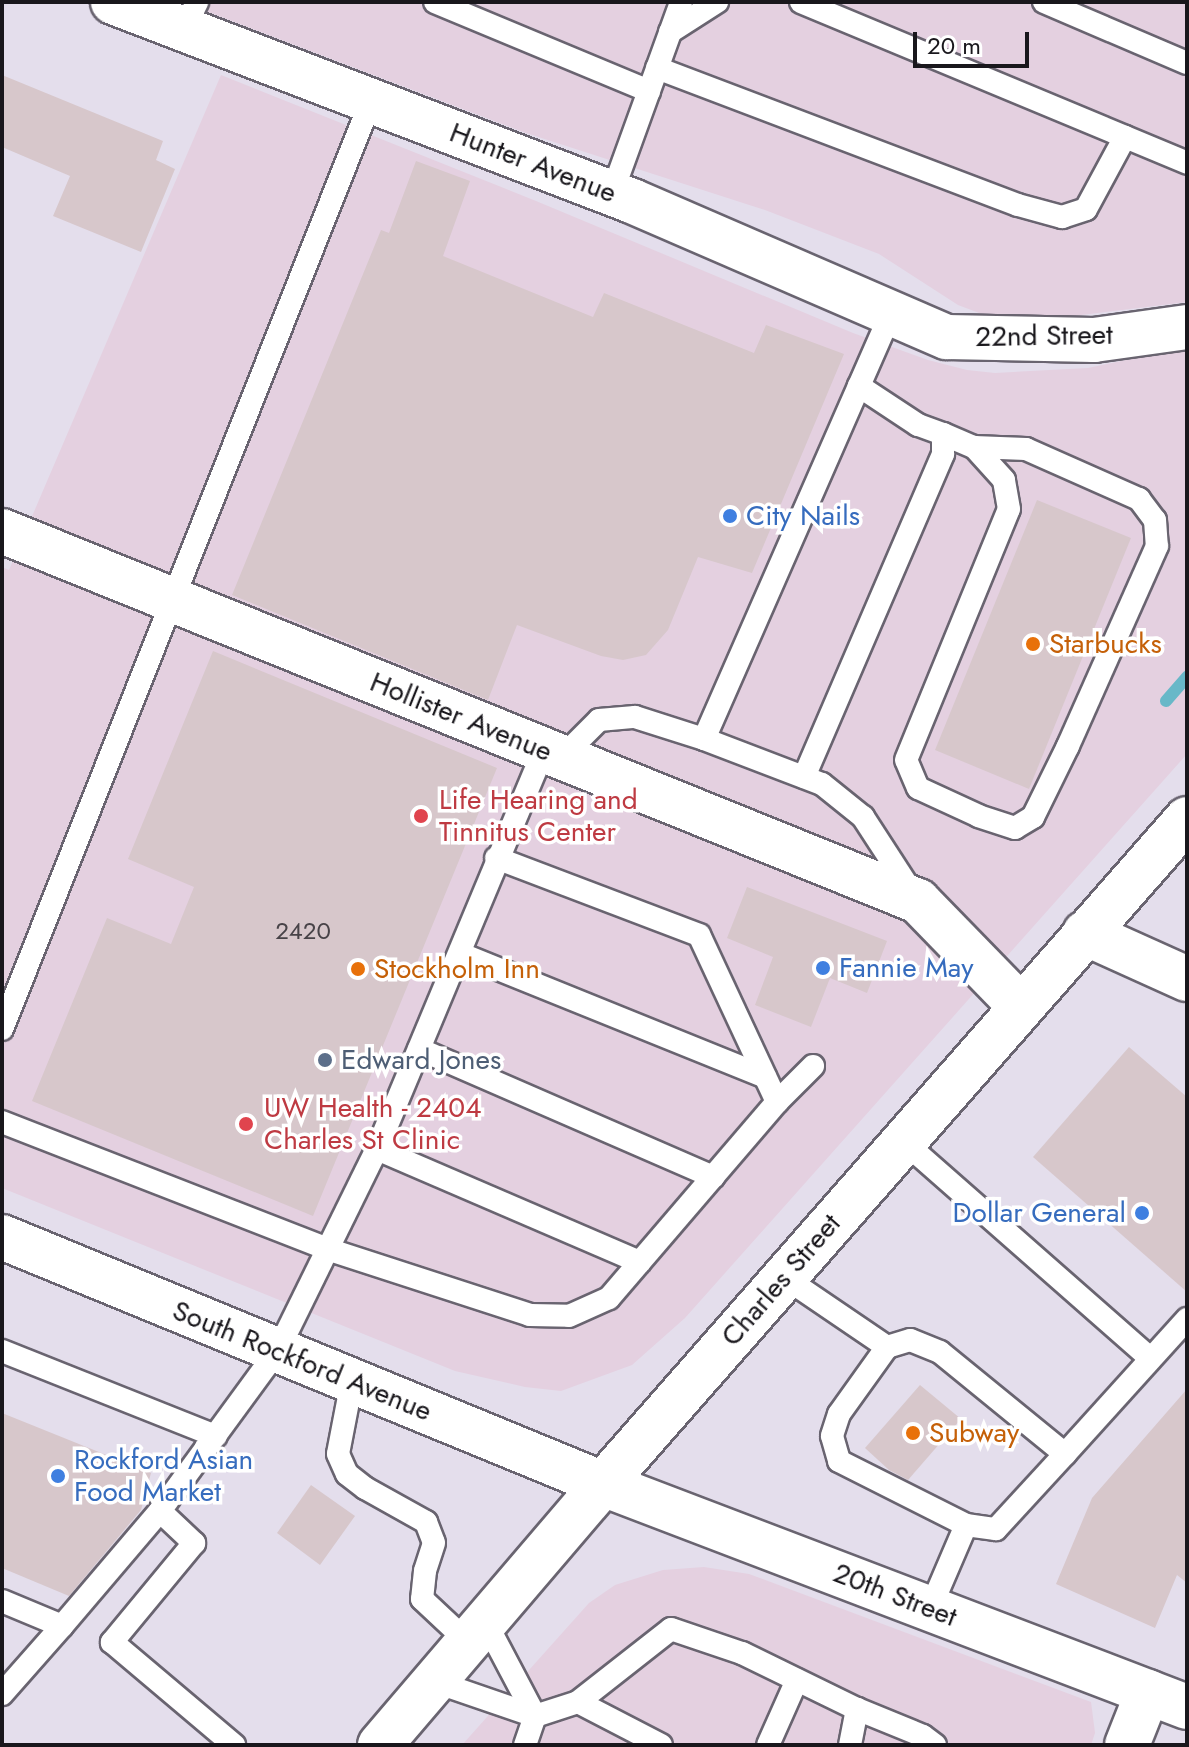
<!DOCTYPE html>
<html>
<head>
<meta charset="utf-8">
<style>
  body { margin:0 }
  #map { position:relative; width:1189px; height:1747px; overflow:hidden; background:#e4deec; font-family:Jost,sans-serif }
  div>[style] { position:absolute }
  .commercial>* { inset:0; background:#e4d0e0 }
  .stream>* { height:12px; margin:-6px; padding:0 6px; transform-origin:6px; border-radius:6px; background:#68b8c8 }
  .building>* { inset:0; background:#d7c7cb }
  .roads { filter:drop-shadow(2px 0 #696470) drop-shadow(-2px 0 #696470) drop-shadow(0 2px #696470) drop-shadow(0 -2px #696470) }
  .service>* { height:22px; margin:-11px; padding:0 11px; transform-origin:11px; border-radius:11px; background:#fff }
  .minor>* { height:44px; margin:-22px; padding:0 22px; transform-origin:22px; border-radius:22px; background:#fff }
  .tertiary>* { height:44px; margin:-22px; padding:0 22px; transform-origin:22px; border-radius:22px; background:#fff }
  .secondary>* { height:44px; margin:-22px; padding:0 22px; transform-origin:22px; border-radius:22px; background:#fff }
  .dots>* { width:22px; height:22px; translate:-50% -50%; box-sizing:border-box; border:4px solid #fff; border-radius:50% }
  span { translate:-50% -50%; white-space:nowrap; text-align:center; line-height:1.15; -webkit-text-stroke:7px #fff; paint-order:stroke }
  .number-label { font-size:24px; color:#484348 }
  .number-label span { -webkit-text-stroke-width:0 }
  .street-label { font-size:28px; color:#19171c }
  .shop-label { font-size:28px; color:#366cbe }
  .left { translate:0 -50%; text-align:left }
  .right { translate:-100% -50%; text-align:right }
  .food-label { font-size:28px; color:#c56008 }
  .health-label { font-size:28px; color:#be3a42 }
  .service-label { font-size:28px; color:#4e5e75 }
  .frame { position:absolute; inset:0; border:4px solid #19171c; pointer-events:none }
  .scale { position:absolute; left:913px; top:32px; width:116px; height:36px; box-sizing:border-box; border:4px solid #19171c; border-top:0; padding-left:10px; font-size:24px; line-height:28px; white-space:nowrap; color:#19171c; -webkit-text-stroke:6px #fff; paint-order:stroke }
</style>
</head>
<body>
<div id="map">
  <div class="commercial">
    <div style="clip-path:polygon(182px 2px,1187px 2px,1187px 302px,1057px 318px,990px 317px,958px 305px,879px 254px,765px 210px,526px 133px)"></div>
    <div style="clip-path:polygon(221px 75px,536px 201px,853px 333px,928px 360px,967px 370px,995px 373px,1088px 368px,1187px 347px,1187px 754px,685px 1318px,632px 1365px,561px 1391px,525px 1387px,455px 1371px,2px 1188px,2px 567px,9px 570px)"></div>
    <div style="clip-path:polygon(704px 1567px,749px 1574px,1091px 1702px,1095px 1733px,1091px 1745px,462px 1745px,589px 1603px,615px 1585px,663px 1570px)"></div>
  </div>
  <div class="stream">
    <div style="left:1166px;top:701px;width:32px;rotate:-49deg"></div>
  </div>
  <div class="building">
    <div style="clip-path:polygon(2px 75px,163px 141px,156px 160px,175px 169px,141px 252px,53px 216px,70px 176px,2px 147px)"></div>
    <div style="clip-path:polygon(416px 161px,470px 181px,443px 256px,593px 317px,604px 293px,754px 353px,766px 325px,844px 354px,752px 573px,698px 557px,668px 630px,646px 655px,623px 660px,601px 656px,517px 625px,488px 700px,232px 595px,381px 230px,389px 233px)"></div>
    <div style="clip-path:polygon(1037px 500px,1131px 538px,1029px 789px,935px 750px)"></div>
    <div style="clip-path:polygon(213px 651px,497px 768px,313px 1216px,32px 1101px,107px 918px,171px 944px,194px 887px,128px 859px)"></div>
    <div style="clip-path:polygon(747px 887px,887px 941px,867px 993px,830px 978px,811px 1027px,755px 1005px,773px 957px,727px 938px)"></div>
    <div style="clip-path:polygon(1129px 1047px,1187px 1097px,1187px 1292px,1033px 1157px)"></div>
    <div style="clip-path:polygon(920px 1385px,961px 1419px,908px 1480px,889px 1470px,865px 1448px)"></div>
    <div style="clip-path:polygon(1187px 1389px,1187px 1583px,1177px 1575px,1155px 1628px,1056px 1584px,1092px 1498px)"></div>
    <div style="clip-path:polygon(2px 1413px,151px 1473px,141px 1510px,69px 1596px,2px 1568px)"></div>
    <div style="clip-path:polygon(311px 1485px,355px 1516px,320px 1565px,277px 1533px)"></div>
  </div>
  <div class="roads">
    <div class="service">
      <div style="left:435px;top:2px;width:232px;rotate:22.6deg"></div>
      <div style="left:801px;top:2px;width:418px;rotate:22.6deg"></div>
      <div style="left:1044px;top:2px;width:155px;rotate:23.1deg"></div>
      <div style="left:184px;top:29px;width:30px;rotate:-64deg"></div>
      <div style="left:670px;top:32px;width:56px;rotate:-32.6deg"></div>
      <div style="left:657px;top:68px;width:386px;rotate:20.8deg"></div>
      <div style="left:1018px;top:205px;width:46px;rotate:15.3deg"></div>
      <div style="left:1062px;top:217px;width:25px;rotate:-18deg"></div>
      <div style="left:1086px;top:209px;width:82px;rotate:-61.6deg"></div>
      <div style="left:612px;top:193px;width:203px;rotate:-70.1deg"></div>
      <div style="left:943px;top:434px;width:34px;rotate:23deg"></div>
      <div style="left:974px;top:447px;width:52px;rotate:2.2deg"></div>
      <div style="left:1026px;top:449px;width:124px;rotate:23.9deg"></div>
      <div style="left:1139px;top:499px;width:26px;rotate:53deg"></div>
      <div style="left:1155px;top:520px;width:26px;rotate:86deg"></div>
      <div style="left:1157px;top:546px;width:219px;rotate:114deg"></div>
      <div style="left:1068px;top:746px;width:79px;rotate:116.2deg"></div>
      <div style="left:1033px;top:817px;width:21px;rotate:149deg"></div>
      <div style="left:1015px;top:828px;width:38px;rotate:-162deg"></div>
      <div style="left:979px;top:816px;width:67px;rotate:-155.3deg"></div>
      <div style="left:918px;top:788px;width:30px;rotate:-113deg"></div>
      <div style="left:906px;top:760px;width:271px;rotate:-67.7deg"></div>
      <div style="left:1009px;top:509px;width:29px;rotate:-100deg"></div>
      <div style="left:1004px;top:480px;width:45px;rotate:-132.3deg"></div>
      <div style="left:704px;top:739px;width:126px;rotate:20.9deg"></div>
      <div style="left:822px;top:784px;width:53px;rotate:38.8deg"></div>
      <div style="left:863px;top:817px;width:92px;rotate:57deg"></div>
      <div style="left:562px;top:757px;width:52px;rotate:-45deg"></div>
      <div style="left:599px;top:720px;width:36px;rotate:-5deg"></div>
      <div style="left:635px;top:717px;width:72px;rotate:17.7deg"></div>
      <div style="left:704px;top:739px;width:466px;rotate:-66.3deg"></div>
      <div style="left:804px;top:777px;width:352px;rotate:-66.7deg"></div>
      <div style="left:943px;top:454px;width:20px;rotate:-90deg"></div>
      <div style="left:943px;top:434px;width:27px;rotate:-160deg"></div>
      <div style="left:918px;top:425px;width:71px;rotate:-146.5deg"></div>
      <div style="left:461px;top:954px;width:328px;rotate:22deg"></div>
      <div style="left:2px;top:1029px;width:999px;rotate:-68.32deg"></div>
      <div style="left:419px;top:1049px;width:321px;rotate:23.5deg"></div>
      <div style="left:777px;top:1102px;width:51px;rotate:-45deg"></div>
      <div style="left:2px;top:1122px;width:349px;rotate:21.3deg"></div>
      <div style="left:327px;top:1249px;width:213px;rotate:18deg"></div>
      <div style="left:530px;top:1315px;width:39px;rotate:1deg"></div>
      <div style="left:569px;top:1316px;width:44px;rotate:-24.2deg"></div>
      <div style="left:609px;top:1298px;width:258px;rotate:-49.4deg"></div>
      <div style="left:777px;top:1102px;width:184px;rotate:-115deg"></div>
      <div style="left:699px;top:935px;width:217px;rotate:-159.2deg"></div>
      <div style="left:903px;top:1141px;width:329px;rotate:41.3deg"></div>
      <div style="left:377px;top:1149px;width:286px;rotate:23.3deg"></div>
      <div style="left:784px;top:1277px;width:125px;rotate:34.2deg"></div>
      <div style="left:2px;top:1351px;width:230px;rotate:21.7deg"></div>
      <div style="left:352px;top:1381px;width:74px;rotate:100.9deg"></div>
      <div style="left:338px;top:1454px;width:22px;rotate:66deg"></div>
      <div style="left:347px;top:1474px;width:23px;rotate:38deg"></div>
      <div style="left:365px;top:1488px;width:70px;rotate:29.1deg"></div>
      <div style="left:426px;top:1522px;width:22px;rotate:69deg"></div>
      <div style="left:434px;top:1543px;width:29px;rotate:108deg"></div>
      <div style="left:425px;top:1571px;width:28px;rotate:96deg"></div>
      <div style="left:422px;top:1599px;width:64px;rotate:43.1deg"></div>
      <div style="left:1065px;top:1454px;width:161px;rotate:-140.8deg"></div>
      <div style="left:940px;top:1352px;width:32px;rotate:-158deg"></div>
      <div style="left:910px;top:1340px;width:24px;rotate:163deg"></div>
      <div style="left:887px;top:1347px;width:82px;rotate:125.6deg"></div>
      <div style="left:839px;top:1414px;width:23px;rotate:108deg"></div>
      <div style="left:832px;top:1436px;width:26px;rotate:74deg"></div>
      <div style="left:839px;top:1461px;width:142px;rotate:26.7deg"></div>
      <div style="left:966px;top:1525px;width:30px;rotate:8deg"></div>
      <div style="left:996px;top:1529px;width:102px;rotate:-47.4deg"></div>
      <div style="left:1065px;top:1454px;width:182px;rotate:-47.9deg"></div>
      <div style="left:160px;top:1511px;width:47px;rotate:43.3deg"></div>
      <div style="left:194px;top:1543px;width:129px;rotate:129.6deg"></div>
      <div style="left:112px;top:1642px;width:160px;rotate:40.2deg"></div>
      <div style="left:2px;top:1601px;width:65px;rotate:22.6deg"></div>
      <div style="left:62px;top:1626px;width:91px;rotate:131.4deg"></div>
      <div style="left:930px;top:1609px;width:91px;rotate:-66.8deg"></div>
      <div style="left:486px;top:1623px;width:105px;rotate:62.2deg"></div>
      <div style="left:535px;top:1716px;width:31px;rotate:109deg"></div>
      <div style="left:62px;top:1626px;width:151px;rotate:-49.6deg"></div>
      <div style="left:160px;top:1511px;width:200px;rotate:-53.8deg"></div>
      <div style="left:278px;top:1350px;width:224px;rotate:-63.8deg"></div>
      <div style="left:377px;top:1149px;width:433px;rotate:-67.3deg"></div>
      <div style="left:436px;top:1682px;width:105px;rotate:19deg"></div>
      <div style="left:535px;top:1716px;width:45px;rotate:-18deg"></div>
      <div style="left:661px;top:1745px;width:93px;rotate:-152.6deg"></div>
      <div style="left:578px;top:1702px;width:118px;rotate:-38.1deg"></div>
      <div style="left:671px;top:1629px;width:75px;rotate:18.7deg"></div>
      <div style="left:742px;top:1653px;width:128px;rotate:26deg"></div>
      <div style="left:857px;top:1709px;width:71px;rotate:22.2deg"></div>
      <div style="left:923px;top:1736px;width:15px;rotate:37deg"></div>
      <div style="left:768px;top:1745px;width:71px;rotate:-66deg"></div>
      <div style="left:850px;top:1745px;width:37px;rotate:-79deg"></div>
    </div>
    <div class="minor">
      <div style="left:113px;top:2px;width:556px;rotate:20.98deg"></div>
      <div style="left:632px;top:201px;width:343px;rotate:23.4deg"></div>
      <div style="left:947px;top:337px;width:147px;rotate:1.2deg"></div>
      <div style="left:1094px;top:340px;width:94px;rotate:-8deg"></div>
      <div style="left:2px;top:531px;width:988px;rotate:22deg"></div>
      <div style="left:918px;top:901px;width:146px;rotate:45.8deg"></div>
      <div style="left:1085px;top:933px;width:112px;rotate:24.3deg"></div>
      <div style="left:1127px;top:1745px;width:57px;rotate:-68.4deg"></div>
    </div>
    <div class="tertiary">
      <div style="left:2px;top:1237px;width:650px;rotate:22.34deg"></div>
      <div style="left:603px;top:1484px;width:625px;rotate:20.9deg"></div>
    </div>
    <div class="secondary">
      <div style="left:380px;top:1745px;width:343px;rotate:-49.5deg"></div>
      <div style="left:603px;top:1484px;width:885px;rotate:-48.71deg"></div>
    </div>
  </div>
  <div class="dots">
    <div style="left:730px;top:516px;background:#3f7fe0"></div>
    <div style="left:1033px;top:644px;background:#e8710a"></div>
    <div style="left:421px;top:816px;background:#e0444e"></div>
    <div style="left:823px;top:968px;background:#3f7fe0"></div>
    <div style="left:358px;top:969px;background:#e8710a"></div>
    <div style="left:325px;top:1060px;background:#5c6f8a"></div>
    <div style="left:246px;top:1124px;background:#e0444e"></div>
    <div style="left:1142px;top:1213px;background:#3f7fe0"></div>
    <div style="left:913px;top:1433px;background:#e8710a"></div>
    <div style="left:58px;top:1476px;background:#3f7fe0"></div>
  </div>
  <div class="number-label">
    <span style="left:303px;top:931px">2420</span>
  </div>
  <div class="street-label">
    <span style="left:533px;top:163px;rotate:21deg">Hunter Avenue</span>
    <span style="left:1044px;top:336px;rotate:-1deg">22nd Street</span>
    <span style="left:461px;top:717px;rotate:22deg">Hollister Avenue</span>
    <span style="left:781px;top:1280px;rotate:-49deg">Charles Street</span>
    <span style="left:302px;top:1361px;rotate:22deg">South Rockford Avenue</span>
    <span style="left:895px;top:1595px;rotate:21deg">20th Street</span>
  </div>
  <div class="shop-label">
    <span class="left" style="left:746px;top:516px">City Nails</span>
    <span class="left" style="left:839px;top:968px">Fannie May</span>
    <span class="right" style="left:1126px;top:1213px">Dollar General</span>
    <span class="left" style="left:74px;top:1476px">Rockford Asian<br>Food Market</span>
  </div>
  <div class="food-label">
    <span class="left" style="left:1049px;top:644px">Starbucks</span>
    <span class="left" style="left:374px;top:969px">Stockholm Inn</span>
    <span class="left" style="left:929px;top:1433px">Subway</span>
  </div>
  <div class="health-label">
    <span class="left" style="left:439px;top:816px">Life Hearing and<br>Tinnitus Center</span>
    <span class="left" style="left:264px;top:1124px">UW Health - 2404<br>Charles St Clinic</span>
  </div>
  <div class="service-label">
    <span class="left" style="left:341px;top:1060px">Edward Jones</span>
  </div>
  <div class="frame"></div>
  <div class="scale">20 m</div>
</div>
</body>
</html>
